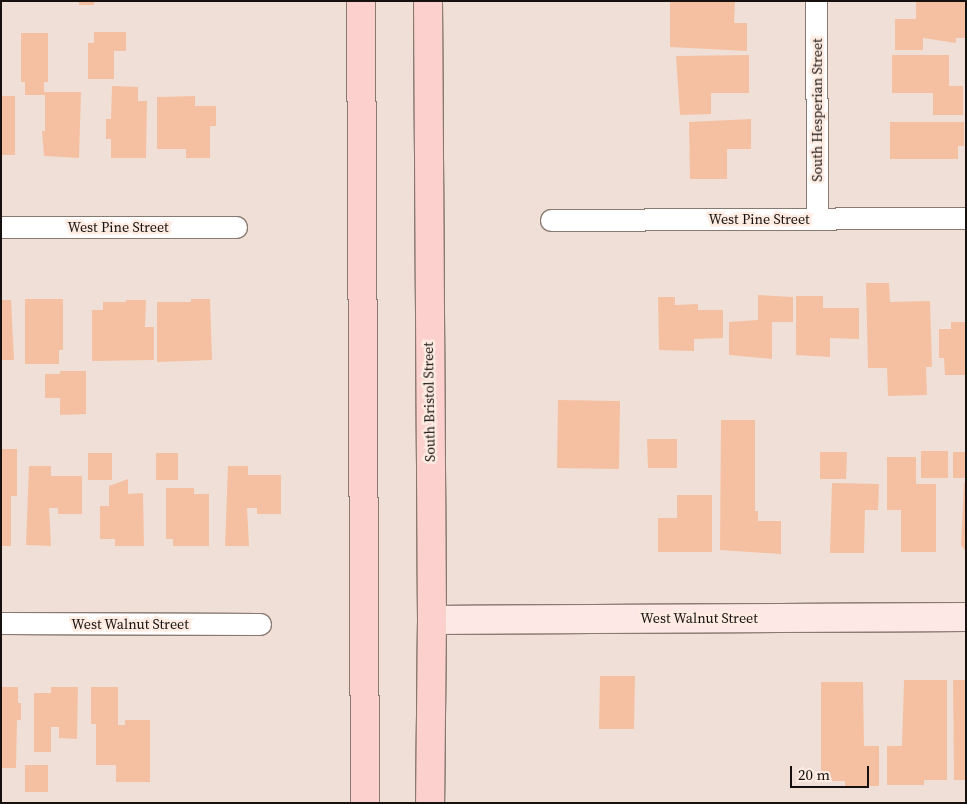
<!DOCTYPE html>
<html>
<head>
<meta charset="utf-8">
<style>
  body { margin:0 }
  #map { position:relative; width:967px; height:804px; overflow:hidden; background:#f0dfd6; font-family:"Source Serif 4",serif }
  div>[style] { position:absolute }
  .building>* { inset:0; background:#f5c0a2 }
  .roads { filter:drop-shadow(1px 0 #897a71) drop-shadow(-1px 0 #897a71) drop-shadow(0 1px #897a71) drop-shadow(0 -1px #897a71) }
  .street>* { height:21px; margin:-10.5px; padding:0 10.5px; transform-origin:10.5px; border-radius:10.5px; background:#fff }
  .secondary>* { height:28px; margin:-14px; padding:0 14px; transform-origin:14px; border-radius:14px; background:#fee8e6 }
  .primary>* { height:28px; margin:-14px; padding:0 14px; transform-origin:14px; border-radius:14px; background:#fcd0cd }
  span { translate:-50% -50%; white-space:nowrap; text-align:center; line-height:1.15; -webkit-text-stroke:5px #feece3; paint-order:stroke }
  .street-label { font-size:14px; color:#16110e }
  .frame { position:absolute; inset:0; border:2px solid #16110e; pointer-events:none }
  .scale { position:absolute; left:790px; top:766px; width:79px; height:22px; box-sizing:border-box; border:2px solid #16110e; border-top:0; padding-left:6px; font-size:15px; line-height:18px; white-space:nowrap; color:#16110e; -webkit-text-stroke:4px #feece3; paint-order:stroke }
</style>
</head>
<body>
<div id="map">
  <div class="building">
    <div style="clip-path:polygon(79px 1px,94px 1px,94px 5px,79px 5px)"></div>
    <div style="clip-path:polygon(670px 1px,735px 1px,734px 23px,747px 23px,747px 51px,670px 47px)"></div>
    <div style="clip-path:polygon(916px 1px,966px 1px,966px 38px,956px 38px,956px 43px,923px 38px,923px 50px,895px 50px,895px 19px,916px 19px)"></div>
    <div style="clip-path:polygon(94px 32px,126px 32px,126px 51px,114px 51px,114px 79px,88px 79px,88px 43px,94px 43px)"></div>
    <div style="clip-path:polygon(21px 33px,48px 33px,48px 82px,44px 82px,44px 92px,81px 92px,79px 158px,44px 156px,42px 131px,45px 131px,45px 95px,25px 95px,25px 82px,21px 82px)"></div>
    <div style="clip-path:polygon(749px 55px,749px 93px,711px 93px,711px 114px,680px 115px,676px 56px)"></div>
    <div style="clip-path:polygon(892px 55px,949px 55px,949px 86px,963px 86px,963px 115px,933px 115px,933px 93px,892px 93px)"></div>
    <div style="clip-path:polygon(112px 86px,138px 87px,138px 101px,147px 101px,146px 158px,111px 158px,111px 139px,106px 139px,106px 119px,111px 119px)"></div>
    <div style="clip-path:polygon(1px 96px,15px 96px,15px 155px,1px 155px)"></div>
    <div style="clip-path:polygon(195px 96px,195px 106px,216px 106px,216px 126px,210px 126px,210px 158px,186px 158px,186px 149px,157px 149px,157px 97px)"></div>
    <div style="clip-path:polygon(751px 119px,751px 149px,727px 149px,727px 179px,690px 179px,689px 122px)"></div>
    <div style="clip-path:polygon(890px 122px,964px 122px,964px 146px,958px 146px,958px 159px,890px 159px)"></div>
    <div style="clip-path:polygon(866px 283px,889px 283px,890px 302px,930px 301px,932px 367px,926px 367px,927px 395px,888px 396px,887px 368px,868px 368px)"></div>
    <div style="clip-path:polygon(758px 295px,793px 297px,793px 322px,772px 322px,772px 359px,729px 355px,729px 322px,758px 320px)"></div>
    <div style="clip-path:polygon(796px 296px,823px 296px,823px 308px,859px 308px,859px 339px,830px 338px,830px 357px,796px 355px)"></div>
    <div style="clip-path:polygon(658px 297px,675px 297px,675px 305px,698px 304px,698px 310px,723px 310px,723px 338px,694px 339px,694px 351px,659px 350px)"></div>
    <div style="clip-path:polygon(25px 299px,63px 299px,63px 350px,59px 350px,59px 364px,25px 364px)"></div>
    <div style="clip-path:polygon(191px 299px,210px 299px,212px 360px,157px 362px,157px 302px,191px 302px)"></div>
    <div style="clip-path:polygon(1px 300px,11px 300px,14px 360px,1px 360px)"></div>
    <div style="clip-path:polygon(126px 300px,146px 300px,145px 327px,154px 327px,154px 360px,92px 361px,92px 310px,103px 310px,103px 302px,126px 302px)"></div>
    <div style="clip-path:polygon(951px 322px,966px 322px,966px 375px,945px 375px,944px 358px,939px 358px,939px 329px,951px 329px)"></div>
    <div style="clip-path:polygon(60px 371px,86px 371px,86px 414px,60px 415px,60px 398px,45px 398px,45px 374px,60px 374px)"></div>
    <div style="clip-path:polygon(558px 400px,620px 401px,619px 469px,557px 468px)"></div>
    <div style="clip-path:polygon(721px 420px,755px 420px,755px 511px,758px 511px,758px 521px,781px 521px,781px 554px,720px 550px)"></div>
    <div style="clip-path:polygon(647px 439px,677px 439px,677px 468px,648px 468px)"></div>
    <div style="clip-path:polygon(1px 449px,17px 449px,17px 496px,11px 496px,11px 546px,1px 546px)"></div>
    <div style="clip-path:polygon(921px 451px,948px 451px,948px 478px,921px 478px)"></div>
    <div style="clip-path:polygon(820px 452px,847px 452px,846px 479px,820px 479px)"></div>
    <div style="clip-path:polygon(953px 452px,966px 452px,966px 478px,953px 478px)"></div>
    <div style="clip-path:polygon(88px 453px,112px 453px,112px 480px,88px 480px)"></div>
    <div style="clip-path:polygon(156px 453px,178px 453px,178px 480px,156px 480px)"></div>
    <div style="clip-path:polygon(887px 457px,916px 457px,916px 484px,936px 484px,936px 552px,901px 552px,901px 510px,887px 510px)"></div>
    <div style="clip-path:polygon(29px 466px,51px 466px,51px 476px,82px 476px,82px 514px,58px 514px,58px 508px,49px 508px,51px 546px,26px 545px)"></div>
    <div style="clip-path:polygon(228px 466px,248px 466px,248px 475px,281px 475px,281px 514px,257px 514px,257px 508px,247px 508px,249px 546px,225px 546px)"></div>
    <div style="clip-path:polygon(128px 479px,128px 494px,143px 493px,144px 546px,115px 546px,115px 539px,100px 539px,100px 506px,109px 506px,109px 486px)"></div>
    <div style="clip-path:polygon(832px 483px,879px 484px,878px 510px,865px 510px,864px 553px,830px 553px)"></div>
    <div style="clip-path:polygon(964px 483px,966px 483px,966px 552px,961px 545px)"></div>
    <div style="clip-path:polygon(166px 488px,194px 488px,194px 494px,209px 494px,209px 546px,173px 546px,173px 539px,166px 539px)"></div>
    <div style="clip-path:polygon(677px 495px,712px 495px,712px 552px,658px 552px,658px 518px,677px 518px)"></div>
    <div style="clip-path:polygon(600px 676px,635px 676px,634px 729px,599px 729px)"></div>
    <div style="clip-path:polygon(904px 680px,947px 680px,947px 780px,924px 780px,924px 785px,887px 785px,887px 746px,902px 746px)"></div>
    <div style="clip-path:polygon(953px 680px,966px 680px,966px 780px,954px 780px)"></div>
    <div style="clip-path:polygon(821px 682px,863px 682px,864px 746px,879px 746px,879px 786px,845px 786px,845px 781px,821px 781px)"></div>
    <div style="clip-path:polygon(1px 687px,18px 687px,18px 703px,21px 703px,21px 720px,17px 720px,16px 768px,1px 768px)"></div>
    <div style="clip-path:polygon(51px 687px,78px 687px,77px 739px,59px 738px,59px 727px,51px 727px,51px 752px,34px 752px,34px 693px,51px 693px)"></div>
    <div style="clip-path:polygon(91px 687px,118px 687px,118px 725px,125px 725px,125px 720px,150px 720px,150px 782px,116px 782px,116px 765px,96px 765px,96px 724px,91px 724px)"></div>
    <div style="clip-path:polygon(25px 765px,48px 765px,48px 792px,25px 792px)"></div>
  </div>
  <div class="roads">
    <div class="street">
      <div style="left:816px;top:1px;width:218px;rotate:89.7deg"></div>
      <div style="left:551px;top:220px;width:415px;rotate:-0.3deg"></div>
      <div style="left:1px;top:227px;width:235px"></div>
      <div style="left:1px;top:623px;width:259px;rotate:0.2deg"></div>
    </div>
    <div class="secondary">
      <div style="left:432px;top:620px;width:534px;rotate:-0.32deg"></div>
    </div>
    <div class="primary">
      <div style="left:361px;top:1px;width:802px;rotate:89.71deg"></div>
      <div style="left:428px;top:1px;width:619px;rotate:89.63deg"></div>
      <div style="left:432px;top:620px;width:183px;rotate:90.6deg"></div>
    </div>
  </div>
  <div class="street-label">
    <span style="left:817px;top:110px;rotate:-90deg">South Hesperian Street</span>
    <span style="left:759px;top:219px">West Pine Street</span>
    <span style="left:118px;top:227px">West Pine Street</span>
    <span style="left:429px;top:402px;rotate:-91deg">South Bristol Street</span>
    <span style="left:699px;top:618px">West Walnut Street</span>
    <span style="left:130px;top:624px">West Walnut Street</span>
  </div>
  <div class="frame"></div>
  <div class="scale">20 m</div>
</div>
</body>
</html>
